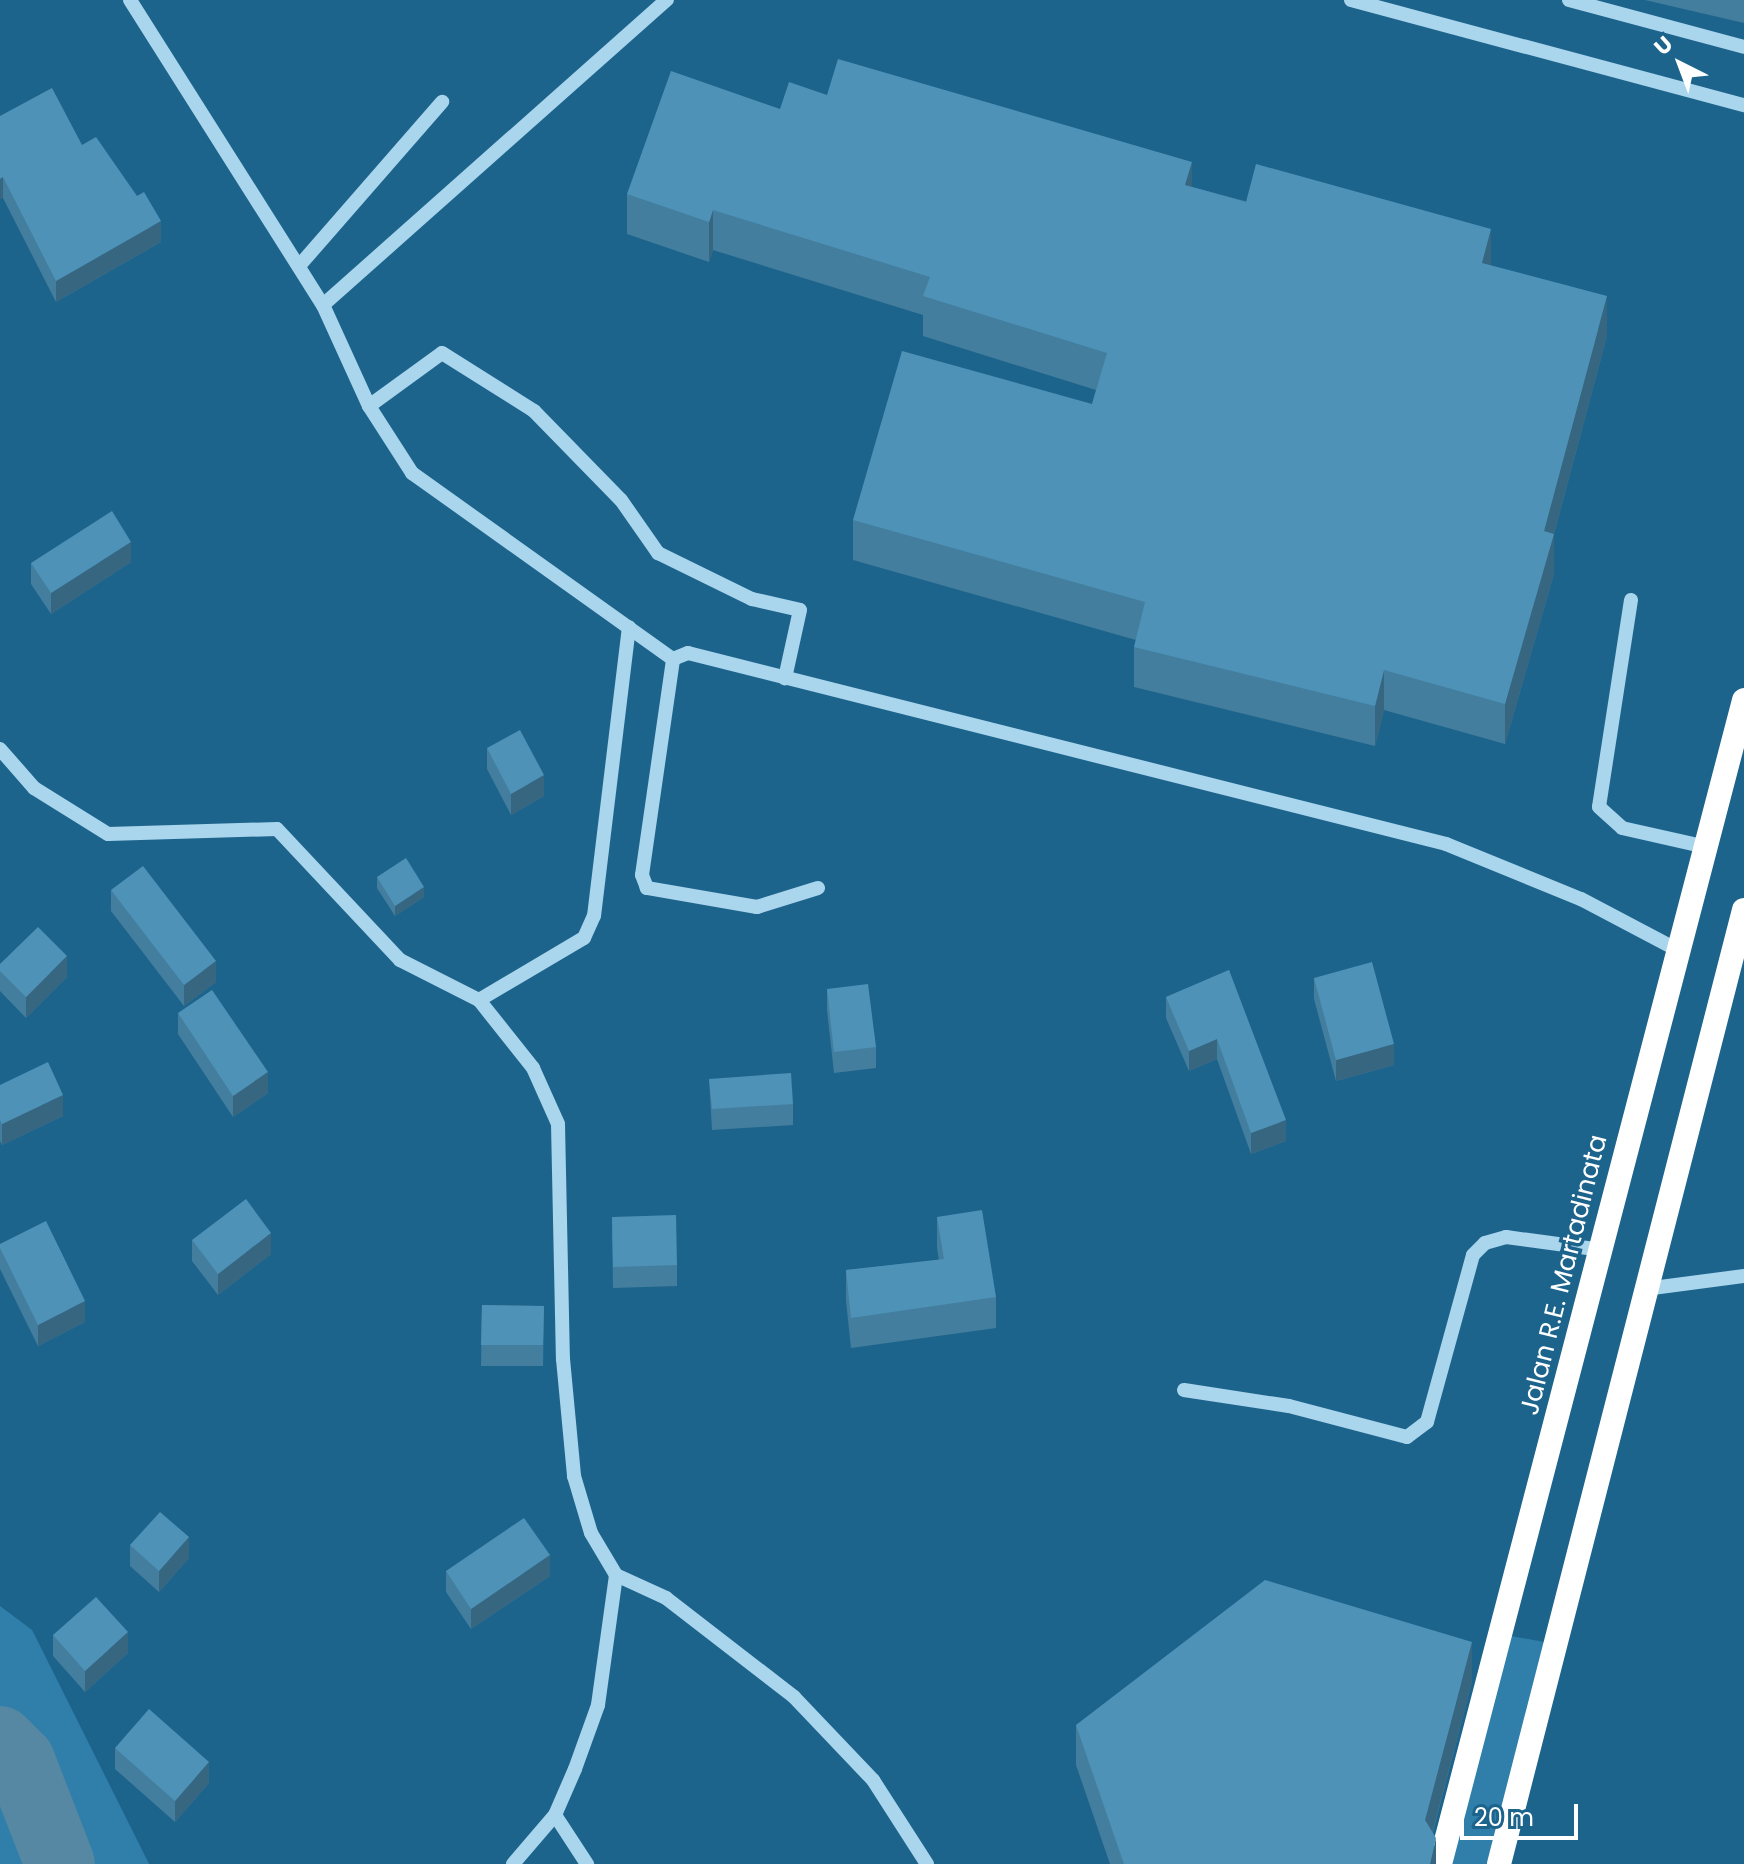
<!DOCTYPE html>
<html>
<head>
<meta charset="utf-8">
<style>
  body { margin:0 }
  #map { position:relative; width:1744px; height:1864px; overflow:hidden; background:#1d648c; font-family:Poppins,sans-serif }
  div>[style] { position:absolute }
  .green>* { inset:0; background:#307faa }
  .river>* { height:70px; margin:-35px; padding:0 35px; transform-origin:35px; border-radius:35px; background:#5788a3 }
  .minor>* { height:14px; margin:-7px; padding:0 7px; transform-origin:7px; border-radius:7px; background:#a9d5ed }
  .highway>* { height:24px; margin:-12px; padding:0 12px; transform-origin:12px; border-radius:12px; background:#fff }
  .wall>* { inset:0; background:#437e9e }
  .shaded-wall>* { inset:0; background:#376681 }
  .building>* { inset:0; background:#4e92b8 }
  span { translate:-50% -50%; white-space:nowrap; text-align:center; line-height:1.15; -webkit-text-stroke:7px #1d648c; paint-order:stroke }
  .street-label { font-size:26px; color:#fff }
  .north { position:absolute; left:1640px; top:24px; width:80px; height:80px; -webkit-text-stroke:6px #1d648c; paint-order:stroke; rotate:318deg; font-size:22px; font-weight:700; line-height:32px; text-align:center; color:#fff }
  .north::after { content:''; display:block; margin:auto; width:28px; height:36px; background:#fff; clip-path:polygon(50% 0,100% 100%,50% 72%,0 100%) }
  .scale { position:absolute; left:1460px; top:1804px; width:118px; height:36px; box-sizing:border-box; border:4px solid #fff; border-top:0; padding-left:10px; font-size:24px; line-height:28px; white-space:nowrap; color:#fff; -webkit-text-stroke:6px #1d648c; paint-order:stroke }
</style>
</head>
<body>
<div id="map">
  <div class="green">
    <div style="clip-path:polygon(0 1606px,32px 1630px,149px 1864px,0 1864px)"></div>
    <div style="clip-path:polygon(1500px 1634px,1555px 1644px,1499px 1864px,1440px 1864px)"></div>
  </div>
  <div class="river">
    <div style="left:0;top:1741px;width:28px;rotate:45deg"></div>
    <div style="left:20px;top:1761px;width:110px;rotate:68.8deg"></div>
  </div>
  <div class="minor">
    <div style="left:130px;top:0;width:361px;rotate:57.7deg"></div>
    <div style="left:323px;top:305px;width:111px;rotate:65.5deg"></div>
    <div style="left:369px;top:406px;width:80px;rotate:57.3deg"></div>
    <div style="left:412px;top:473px;width:320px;rotate:35.5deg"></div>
    <div style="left:1351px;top:0;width:407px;rotate:15deg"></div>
    <div style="left:1569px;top:0;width:181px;rotate:15deg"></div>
    <div style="left:299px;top:266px;width:218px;rotate:-48.9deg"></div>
    <div style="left:323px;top:305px;width:460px;rotate:-41.6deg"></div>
    <div style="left:369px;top:406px;width:90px;rotate:-36deg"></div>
    <div style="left:442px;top:353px;width:109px;rotate:32.2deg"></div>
    <div style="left:534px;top:411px;width:124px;rotate:45.7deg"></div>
    <div style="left:621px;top:500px;width:65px;rotate:55.1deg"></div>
    <div style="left:658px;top:553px;width:105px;rotate:26.1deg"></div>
    <div style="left:752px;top:599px;width:49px;rotate:12.9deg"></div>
    <div style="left:800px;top:610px;width:70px;rotate:102.4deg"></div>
    <div style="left:1631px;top:600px;width:209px;rotate:98.8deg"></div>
    <div style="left:1599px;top:807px;width:31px;rotate:42deg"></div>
    <div style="left:1622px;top:828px;width:86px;rotate:12.7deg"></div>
    <div style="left:0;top:749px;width:52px;rotate:48.9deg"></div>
    <div style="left:34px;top:788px;width:87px;rotate:31.9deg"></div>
    <div style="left:108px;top:834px;width:169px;rotate:-1.7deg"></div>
    <div style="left:277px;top:829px;width:180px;rotate:46.8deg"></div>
    <div style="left:400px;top:960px;width:89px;rotate:26.9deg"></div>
    <div style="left:479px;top:1000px;width:87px;rotate:51.5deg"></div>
    <div style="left:533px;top:1068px;width:61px;rotate:65.9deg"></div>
    <div style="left:558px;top:1124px;width:235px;rotate:88.8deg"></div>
    <div style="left:563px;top:1359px;width:118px;rotate:84.6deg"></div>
    <div style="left:574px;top:1476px;width:59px;rotate:73.4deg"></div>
    <div style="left:591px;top:1533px;width:49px;rotate:59.2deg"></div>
    <div style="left:616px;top:1575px;width:55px;rotate:24.7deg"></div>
    <div style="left:666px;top:1598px;width:162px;rotate:37.7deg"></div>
    <div style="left:794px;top:1697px;width:115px;rotate:46.4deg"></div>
    <div style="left:873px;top:1780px;width:100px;rotate:57.3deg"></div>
    <div style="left:818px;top:888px;width:64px;rotate:162.7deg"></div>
    <div style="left:757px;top:907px;width:112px;rotate:-170.2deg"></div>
    <div style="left:647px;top:888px;width:14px;rotate:-111deg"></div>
    <div style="left:642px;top:875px;width:218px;rotate:-81.8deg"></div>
    <div style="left:673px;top:659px;width:16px;rotate:-22deg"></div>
    <div style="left:688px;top:653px;width:782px;rotate:14.14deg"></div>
    <div style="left:1446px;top:844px;width:146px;rotate:22.2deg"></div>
    <div style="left:1581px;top:899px;width:105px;rotate:27.8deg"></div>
    <div style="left:479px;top:1000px;width:122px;rotate:-30.6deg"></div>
    <div style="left:584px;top:938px;width:24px;rotate:-66deg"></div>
    <div style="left:594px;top:916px;width:291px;rotate:-83.1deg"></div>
    <div style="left:1645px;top:1289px;width:100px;rotate:-7.5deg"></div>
    <div style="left:1184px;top:1390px;width:106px;rotate:8.7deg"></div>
    <div style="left:1289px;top:1406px;width:122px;rotate:14.7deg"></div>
    <div style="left:1407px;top:1437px;width:25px;rotate:-37deg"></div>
    <div style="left:1427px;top:1422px;width:173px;rotate:-74.6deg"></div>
    <div style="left:1473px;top:1255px;width:17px;rotate:-45deg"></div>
    <div style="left:1485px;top:1243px;width:22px;rotate:-16deg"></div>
    <div style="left:1506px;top:1237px;width:97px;rotate:7.7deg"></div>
    <div style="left:555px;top:1815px;width:59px;rotate:56.9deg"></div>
    <div style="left:513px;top:1864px;width:65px;rotate:-49.4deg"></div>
    <div style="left:555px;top:1815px;width:50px;rotate:-66.5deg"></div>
    <div style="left:575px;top:1769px;width:68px;rotate:-70.2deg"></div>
    <div style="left:598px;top:1705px;width:131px;rotate:-82.1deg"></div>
  </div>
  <div class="highway">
    <div style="left:1440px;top:1864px;width:1203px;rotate:-75.36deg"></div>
    <div style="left:1499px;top:1864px;width:985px;rotate:-75.6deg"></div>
  </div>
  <div class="wall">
    <div style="clip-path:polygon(1645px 0,1744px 0,1744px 23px)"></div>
    <div style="clip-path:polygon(827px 95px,1192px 187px,1491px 266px,1607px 336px,1554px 534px,1554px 574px,1505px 744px,1384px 710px,1375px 746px,1134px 687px,1134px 647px,1136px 640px,853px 560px,853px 520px,1092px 404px,1096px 390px,923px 336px,923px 315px,713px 250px,709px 262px,627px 234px,627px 194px,780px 109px)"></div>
    <div style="clip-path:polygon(0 116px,82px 145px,161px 242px,56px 302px,3px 198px)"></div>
    <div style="clip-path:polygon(131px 562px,51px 614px,31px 584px,31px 563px)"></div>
    <div style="clip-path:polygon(487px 748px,544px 796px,511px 815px,487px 769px)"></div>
    <div style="clip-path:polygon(377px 877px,424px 897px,395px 916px,377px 888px)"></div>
    <div style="clip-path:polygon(111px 890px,216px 982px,184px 1006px,111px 911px)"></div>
    <div style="clip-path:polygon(0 964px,67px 977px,26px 1018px,0 991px)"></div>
    <div style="clip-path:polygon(1229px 970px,1286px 1141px,1251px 1154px,1217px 1059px,1189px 1071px,1166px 1018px,1166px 997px)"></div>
    <div style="clip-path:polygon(1314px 978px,1394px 1065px,1336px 1081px,1314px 999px)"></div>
    <div style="clip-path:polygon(827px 989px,876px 1047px,876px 1068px,834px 1073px,827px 1010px)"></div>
    <div style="clip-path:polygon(178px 1013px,268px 1093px,233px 1117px,178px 1034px)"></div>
    <div style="clip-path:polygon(709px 1079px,793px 1104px,793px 1125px,712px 1130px)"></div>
    <div style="clip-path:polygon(0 1085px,63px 1116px,2px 1145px,0 1141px)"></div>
    <div style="clip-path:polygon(612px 1217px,677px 1265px,677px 1286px,613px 1288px)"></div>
    <div style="clip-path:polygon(937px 1217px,996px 1297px,996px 1328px,851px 1348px,846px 1301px,846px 1270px,939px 1260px,937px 1248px)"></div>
    <div style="clip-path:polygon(192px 1240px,271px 1254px,218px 1295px,192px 1261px)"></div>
    <div style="clip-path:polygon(0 1244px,85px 1322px,38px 1346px,0 1269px)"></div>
    <div style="clip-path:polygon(482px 1305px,544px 1306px,543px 1366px,481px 1366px)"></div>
    <div style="clip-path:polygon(130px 1545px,189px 1558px,159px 1592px,130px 1566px)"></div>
    <div style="clip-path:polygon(446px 1571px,550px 1576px,471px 1629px,446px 1592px)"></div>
    <div style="clip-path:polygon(53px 1635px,128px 1653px,85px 1692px,53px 1656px)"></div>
    <div style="clip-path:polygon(1472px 1682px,1433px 1832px,1436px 1864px,1110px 1864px,1076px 1765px,1076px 1725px)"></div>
    <div style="clip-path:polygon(115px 1748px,209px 1783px,175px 1822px,115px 1769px)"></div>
  </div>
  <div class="shaded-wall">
    <div style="clip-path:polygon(1192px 162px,1192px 202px,1185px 185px)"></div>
    <div style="clip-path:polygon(3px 177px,3px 198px,0 199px,0 179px)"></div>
    <div style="clip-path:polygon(713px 210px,713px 250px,709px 262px,709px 222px)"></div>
    <div style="clip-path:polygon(161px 221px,161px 242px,56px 302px,56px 281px)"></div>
    <div style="clip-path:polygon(1491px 229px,1491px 269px,1482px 263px)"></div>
    <div style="clip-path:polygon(1607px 296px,1607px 336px,1548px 556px,1554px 534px,1554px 574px,1505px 744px,1505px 704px,1544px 531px)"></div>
    <div style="clip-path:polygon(131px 542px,131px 562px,51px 614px,51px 593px)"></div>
    <div style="clip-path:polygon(1384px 670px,1384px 710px,1375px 746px,1375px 706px)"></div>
    <div style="clip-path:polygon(544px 775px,544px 796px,511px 815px,511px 794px)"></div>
    <div style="clip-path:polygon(424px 887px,424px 897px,395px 916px,395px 906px)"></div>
    <div style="clip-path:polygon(67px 956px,67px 977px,26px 1018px,26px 997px)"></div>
    <div style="clip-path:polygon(216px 961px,216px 982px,184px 1006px,184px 985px)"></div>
    <div style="clip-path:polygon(1217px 1039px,1217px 1059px,1189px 1071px,1189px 1051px)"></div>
    <div style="clip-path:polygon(1394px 1044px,1394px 1065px,1336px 1081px,1336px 1060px)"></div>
    <div style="clip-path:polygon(268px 1072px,268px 1093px,233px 1117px,233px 1096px)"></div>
    <div style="clip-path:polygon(63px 1095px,63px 1116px,2px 1145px,2px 1124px)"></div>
    <div style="clip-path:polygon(1286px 1120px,1286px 1141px,1251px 1154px,1251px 1133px)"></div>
    <div style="clip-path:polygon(271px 1233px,271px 1254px,218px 1295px,218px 1274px)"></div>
    <div style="clip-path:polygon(85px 1301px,85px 1322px,38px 1346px,38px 1325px)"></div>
    <div style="clip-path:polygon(189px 1537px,189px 1558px,159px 1592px,159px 1571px)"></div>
    <div style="clip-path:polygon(550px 1555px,550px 1576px,471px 1629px,471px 1609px)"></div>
    <div style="clip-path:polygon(128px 1632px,128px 1653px,85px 1692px,85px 1671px)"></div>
    <div style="clip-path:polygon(1472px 1642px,1472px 1682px,1425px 1860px,1425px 1820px)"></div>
    <div style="clip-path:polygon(209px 1762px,209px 1783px,175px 1822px,175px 1801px)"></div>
    <div style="clip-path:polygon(1436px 1838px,1436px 1864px,1430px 1864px)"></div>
  </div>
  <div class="building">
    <div style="clip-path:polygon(838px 59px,1192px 162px,1185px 185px,1246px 202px,1256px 164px,1491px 229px,1482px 263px,1607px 296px,1544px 531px,1554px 534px,1505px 704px,1384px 670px,1375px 706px,1134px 647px,1145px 602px,853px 520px,902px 351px,1092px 404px,1107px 353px,923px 296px,930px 277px,713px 210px,709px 222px,627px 194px,671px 71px,780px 109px,789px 82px,827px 95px)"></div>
    <div style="clip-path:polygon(52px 88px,82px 145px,96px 137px,137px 196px,144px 192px,161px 221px,56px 281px,3px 177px,0 179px,0 116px)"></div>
    <div style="clip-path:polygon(112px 511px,131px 542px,51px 593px,31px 563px)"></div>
    <div style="clip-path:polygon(520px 730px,544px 775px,511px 794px,487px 748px)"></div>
    <div style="clip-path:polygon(406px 858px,424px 887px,395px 906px,377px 877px)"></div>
    <div style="clip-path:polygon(143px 866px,216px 961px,184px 985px,111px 890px)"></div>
    <div style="clip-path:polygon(38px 927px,67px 956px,26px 997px,0 971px,0 964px)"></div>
    <div style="clip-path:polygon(1372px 962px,1394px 1044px,1336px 1060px,1314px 978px)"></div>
    <div style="clip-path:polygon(1229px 970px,1286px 1120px,1251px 1133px,1217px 1039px,1189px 1051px,1166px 997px)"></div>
    <div style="clip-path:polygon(868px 984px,876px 1047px,834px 1052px,827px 989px)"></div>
    <div style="clip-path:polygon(212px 990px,268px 1072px,233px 1096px,178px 1013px)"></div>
    <div style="clip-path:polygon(48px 1062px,63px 1095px,2px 1124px,0 1120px,0 1085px)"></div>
    <div style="clip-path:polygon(791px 1073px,793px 1104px,712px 1109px,709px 1079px)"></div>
    <div style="clip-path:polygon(246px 1199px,271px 1233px,218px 1274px,192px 1240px)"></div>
    <div style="clip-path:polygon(982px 1210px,996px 1297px,851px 1318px,846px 1270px,944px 1259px,937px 1217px)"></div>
    <div style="clip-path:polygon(676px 1215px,677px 1265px,613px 1267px,612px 1217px)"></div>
    <div style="clip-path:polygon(46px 1221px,85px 1301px,38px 1325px,0 1248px,0 1244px)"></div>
    <div style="clip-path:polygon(482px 1305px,544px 1306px,543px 1345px,481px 1345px)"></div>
    <div style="clip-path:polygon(160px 1512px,189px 1537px,159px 1571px,130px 1545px)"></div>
    <div style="clip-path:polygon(524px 1518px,550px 1555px,471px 1609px,446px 1571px)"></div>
    <div style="clip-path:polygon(1265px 1580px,1472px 1642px,1425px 1820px,1436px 1838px,1430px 1864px,1124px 1864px,1076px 1725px)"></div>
    <div style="clip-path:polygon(96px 1597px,128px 1632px,85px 1671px,53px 1635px)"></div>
    <div style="clip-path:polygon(149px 1709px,209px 1762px,175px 1801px,115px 1748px)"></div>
  </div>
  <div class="street-label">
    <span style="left:1564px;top:1275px;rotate:-76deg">Jalan R.E. Martadinata</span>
  </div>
  <div class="north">U</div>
  <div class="scale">20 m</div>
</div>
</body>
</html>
